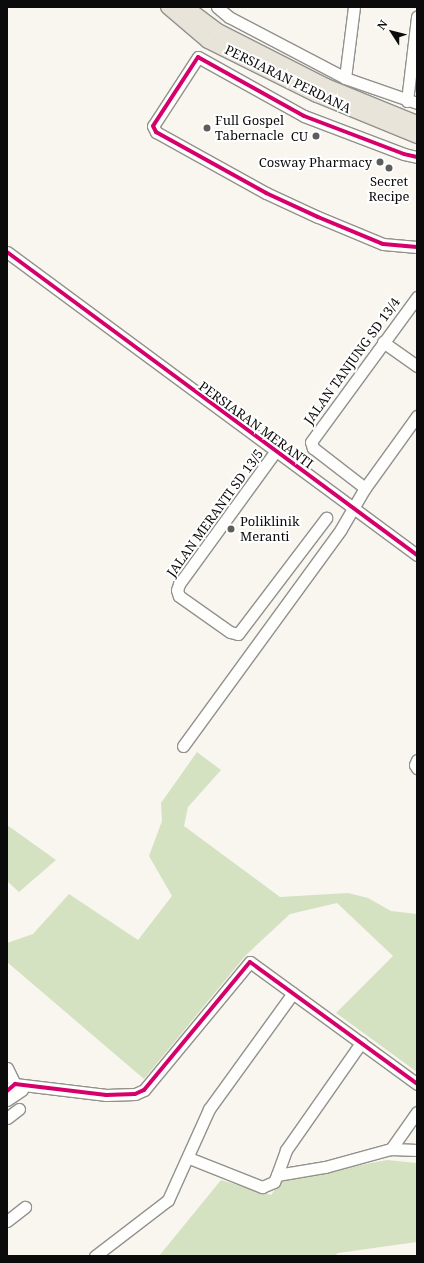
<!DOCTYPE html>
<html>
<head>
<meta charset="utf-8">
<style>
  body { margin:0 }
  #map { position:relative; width:424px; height:1263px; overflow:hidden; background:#f8f6ef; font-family:"Noto Serif",serif }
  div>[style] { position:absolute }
  .forest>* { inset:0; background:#d4e2c1 }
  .roads { filter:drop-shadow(1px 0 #92918e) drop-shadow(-1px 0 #92918e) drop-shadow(0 1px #92918e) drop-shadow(0 -1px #92918e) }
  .minor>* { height:11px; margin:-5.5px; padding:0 5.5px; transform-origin:5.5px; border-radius:5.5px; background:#fefefd }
  .major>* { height:14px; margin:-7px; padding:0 7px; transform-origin:7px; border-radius:7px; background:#e9e4d9 }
  .cycleway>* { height:4px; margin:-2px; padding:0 2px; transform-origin:2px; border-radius:2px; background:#d6006c }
  .dots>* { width:11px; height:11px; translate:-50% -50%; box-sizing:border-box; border:2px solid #fff; border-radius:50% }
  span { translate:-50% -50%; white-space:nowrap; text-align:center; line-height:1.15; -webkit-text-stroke:4px #fff; paint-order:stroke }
  .street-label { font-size:13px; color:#0b0b0b }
  .poi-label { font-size:13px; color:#0b0b0b }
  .left { translate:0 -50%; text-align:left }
  .right { translate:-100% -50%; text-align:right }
  .frame { position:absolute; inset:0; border:8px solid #0b0b0b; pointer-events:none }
  .north { position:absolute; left:372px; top:12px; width:40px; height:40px; -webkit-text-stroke:3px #fff; paint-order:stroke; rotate:306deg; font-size:11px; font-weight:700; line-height:16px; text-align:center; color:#0b0b0b }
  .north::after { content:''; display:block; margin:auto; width:14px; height:18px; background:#0b0b0b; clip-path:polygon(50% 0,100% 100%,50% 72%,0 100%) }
</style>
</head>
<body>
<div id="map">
  <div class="forest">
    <div style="clip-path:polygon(197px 752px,221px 770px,188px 807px,184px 826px,280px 897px,348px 893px,368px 898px,391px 911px,417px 914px,417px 1072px,336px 1013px,393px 956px,337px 903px,290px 914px,246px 955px,144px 1079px,7px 962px,7px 943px,33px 934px,69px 894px,138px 940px,172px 896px,149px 856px,162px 821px,161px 803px)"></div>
    <div style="clip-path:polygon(7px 825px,56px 860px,19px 892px,7px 881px)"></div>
    <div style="clip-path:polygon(387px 1160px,417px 1163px,417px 1242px,338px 1253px,334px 1256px,159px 1256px,221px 1180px,271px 1195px,282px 1180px)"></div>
  </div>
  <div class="roads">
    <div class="minor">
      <div style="left:217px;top:7px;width:16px;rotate:40deg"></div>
      <div style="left:229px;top:17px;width:131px;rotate:27.7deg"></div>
      <div style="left:345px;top:78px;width:76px;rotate:19.1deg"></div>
      <div style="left:345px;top:78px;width:72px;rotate:-82.8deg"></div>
      <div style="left:407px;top:101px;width:85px;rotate:-83.2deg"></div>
      <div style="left:417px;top:157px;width:13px;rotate:-167deg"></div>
      <div style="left:404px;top:154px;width:107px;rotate:-159.2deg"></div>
      <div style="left:304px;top:116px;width:121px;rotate:-150.9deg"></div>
      <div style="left:198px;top:57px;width:82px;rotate:123.1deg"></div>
      <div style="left:153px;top:126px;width:7px;rotate:63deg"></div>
      <div style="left:156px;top:132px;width:126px;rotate:29deg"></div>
      <div style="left:266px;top:193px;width:57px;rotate:24.8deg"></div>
      <div style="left:318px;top:217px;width:70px;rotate:22.6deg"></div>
      <div style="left:383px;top:244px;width:34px;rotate:5deg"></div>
      <div style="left:7px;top:252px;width:510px;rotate:36.47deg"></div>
      <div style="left:383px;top:342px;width:42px;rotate:35.2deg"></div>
      <div style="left:275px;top:452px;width:163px;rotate:126deg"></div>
      <div style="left:179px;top:584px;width:6px;rotate:108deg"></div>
      <div style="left:177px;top:590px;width:6px;rotate:72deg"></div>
      <div style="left:179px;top:596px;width:62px;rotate:35.2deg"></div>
      <div style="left:230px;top:632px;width:8px;rotate:14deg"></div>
      <div style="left:238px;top:634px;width:146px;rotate:-52.8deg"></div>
      <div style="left:365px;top:488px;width:66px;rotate:-142.4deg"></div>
      <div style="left:313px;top:448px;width:6px;rotate:-108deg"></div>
      <div style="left:311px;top:442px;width:180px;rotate:-53.8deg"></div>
      <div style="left:183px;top:746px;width:268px;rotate:-53.9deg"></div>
      <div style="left:341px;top:529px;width:48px;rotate:-59.7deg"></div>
      <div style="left:365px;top:488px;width:89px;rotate:-54.2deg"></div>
      <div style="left:417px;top:760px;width:5px;rotate:112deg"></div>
      <div style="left:415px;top:765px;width:4px;rotate:56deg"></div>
      <div style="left:7px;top:1068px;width:25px;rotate:64deg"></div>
      <div style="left:7px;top:1091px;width:11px;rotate:-41deg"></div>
      <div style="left:15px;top:1084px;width:92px;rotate:6.9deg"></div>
      <div style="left:106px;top:1095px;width:29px;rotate:-2deg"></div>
      <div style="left:135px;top:1094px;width:10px;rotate:-24deg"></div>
      <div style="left:144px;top:1090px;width:166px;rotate:-50.4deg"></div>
      <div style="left:250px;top:962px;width:207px;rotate:36.1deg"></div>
      <div style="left:7px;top:1100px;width:18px;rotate:-34deg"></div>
      <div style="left:7px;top:1118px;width:15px;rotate:-37deg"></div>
      <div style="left:391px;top:1149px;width:45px;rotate:-54.9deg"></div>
      <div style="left:189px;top:1158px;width:79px;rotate:21.7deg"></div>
      <div style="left:262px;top:1187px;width:13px;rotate:-23deg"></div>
      <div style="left:274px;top:1182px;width:8px;rotate:-67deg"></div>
      <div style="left:277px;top:1175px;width:49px;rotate:-9.5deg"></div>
      <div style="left:325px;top:1167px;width:68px;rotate:-15.3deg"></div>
      <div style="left:391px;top:1149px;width:26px;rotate:2deg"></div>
      <div style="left:277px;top:1175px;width:27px;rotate:-70deg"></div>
      <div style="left:286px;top:1150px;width:131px;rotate:-55deg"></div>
      <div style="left:7px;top:1221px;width:23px;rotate:-38deg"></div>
      <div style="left:95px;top:1256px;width:92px;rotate:-37.5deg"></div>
      <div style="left:168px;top:1200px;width:100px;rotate:-65.7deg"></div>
      <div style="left:209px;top:1109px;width:143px;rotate:-54.1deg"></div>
    </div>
    <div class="major">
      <div style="left:168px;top:7px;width:52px;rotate:40.4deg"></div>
      <div style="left:208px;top:41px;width:122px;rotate:26.4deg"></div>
      <div style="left:317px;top:95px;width:108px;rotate:22.3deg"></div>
      <div style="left:186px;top:7px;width:38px;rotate:37deg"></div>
      <div style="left:216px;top:30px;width:123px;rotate:27deg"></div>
      <div style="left:326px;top:86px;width:98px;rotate:22.1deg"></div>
    </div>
  </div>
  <div class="cycleway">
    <div style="left:417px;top:157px;width:13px;rotate:-167deg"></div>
    <div style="left:404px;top:154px;width:107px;rotate:-159.2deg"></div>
    <div style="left:304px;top:116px;width:121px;rotate:-150.9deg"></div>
    <div style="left:198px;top:57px;width:82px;rotate:123.1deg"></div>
    <div style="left:153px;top:126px;width:7px;rotate:63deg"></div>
    <div style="left:156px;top:132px;width:126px;rotate:29deg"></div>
    <div style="left:266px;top:193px;width:57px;rotate:24.8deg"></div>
    <div style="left:318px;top:217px;width:70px;rotate:22.6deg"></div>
    <div style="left:383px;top:244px;width:34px;rotate:5deg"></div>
    <div style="left:7px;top:252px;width:510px;rotate:36.47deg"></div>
    <div style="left:7px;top:1091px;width:11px;rotate:-41deg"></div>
    <div style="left:15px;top:1084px;width:92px;rotate:6.9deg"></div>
    <div style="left:106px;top:1095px;width:29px;rotate:-2deg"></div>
    <div style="left:135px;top:1094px;width:10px;rotate:-24deg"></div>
    <div style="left:144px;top:1090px;width:166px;rotate:-50.4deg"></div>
    <div style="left:250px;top:962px;width:207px;rotate:36.1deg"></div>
  </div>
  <div class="dots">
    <div style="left:207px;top:128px;background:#5e5d5b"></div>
    <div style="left:316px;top:136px;background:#5e5d5b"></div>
    <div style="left:380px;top:162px;background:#5e5d5b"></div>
    <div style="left:389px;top:168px;background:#5e5d5b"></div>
    <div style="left:231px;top:529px;background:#5e5d5b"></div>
  </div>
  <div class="street-label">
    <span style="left:288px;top:79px;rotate:26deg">PERSIARAN PERDANA</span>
    <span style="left:352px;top:361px;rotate:-54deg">JALAN TANJUNG SD 13/4</span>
    <span style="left:256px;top:425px;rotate:36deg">PERSIARAN MERANTI</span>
    <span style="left:215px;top:513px;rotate:-54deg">JALAN MERANTI SD 13/5</span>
  </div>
  <div class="poi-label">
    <span class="left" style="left:215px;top:128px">Full Gospel<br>Tabernacle</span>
    <span class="right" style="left:308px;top:136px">CU</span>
    <span class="right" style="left:372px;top:162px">Cosway Pharmacy</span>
    <span style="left:389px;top:189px">Secret<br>Recipe</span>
    <span class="left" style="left:240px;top:529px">Poliklinik<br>Meranti</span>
  </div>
  <div class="frame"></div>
  <div class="north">N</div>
</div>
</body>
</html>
